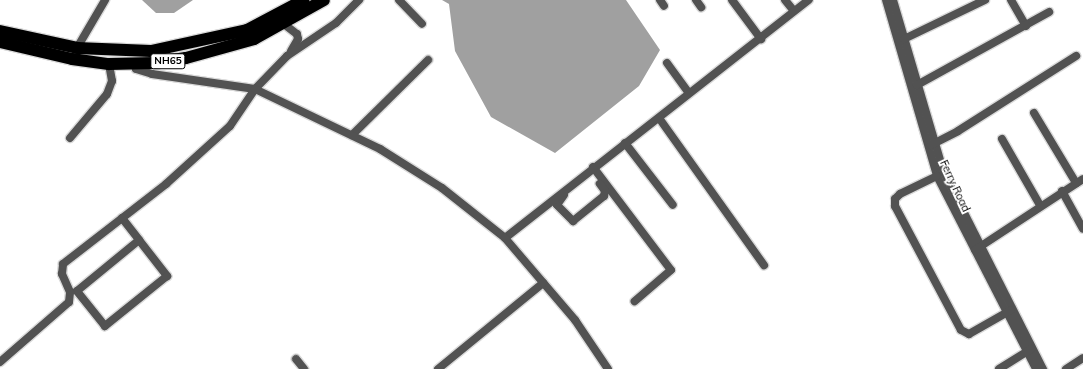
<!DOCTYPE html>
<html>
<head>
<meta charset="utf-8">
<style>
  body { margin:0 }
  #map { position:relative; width:1083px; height:369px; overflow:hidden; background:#fff; font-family:Mulish,sans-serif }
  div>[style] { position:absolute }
  .water>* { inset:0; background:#a0a0a0 }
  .roads { filter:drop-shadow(1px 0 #dbdbdb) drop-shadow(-1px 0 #dbdbdb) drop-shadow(0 1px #dbdbdb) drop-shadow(0 -1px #dbdbdb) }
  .minor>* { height:8px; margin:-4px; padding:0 4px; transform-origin:4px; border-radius:4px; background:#525252 }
  .highway>* { height:12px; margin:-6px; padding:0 6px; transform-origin:6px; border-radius:6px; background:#000 }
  span { translate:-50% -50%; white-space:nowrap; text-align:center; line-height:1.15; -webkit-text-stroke:4px #fff; paint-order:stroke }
  .shield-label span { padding:1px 3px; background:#fff; border:1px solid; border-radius:3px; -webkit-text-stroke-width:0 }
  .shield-label { font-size:10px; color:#000; font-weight:700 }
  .street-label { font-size:11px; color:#000 }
</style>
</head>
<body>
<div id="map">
  <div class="water">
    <div style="clip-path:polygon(142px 0,193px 0,174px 13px,156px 13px)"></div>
    <div style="clip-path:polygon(442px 0,626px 0,660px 50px,639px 86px,555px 153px,491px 117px,455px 51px,449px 4px)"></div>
  </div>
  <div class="roads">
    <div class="minor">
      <div style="left:399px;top:0;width:33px;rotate:46deg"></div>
      <div style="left:660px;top:0;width:7px;rotate:56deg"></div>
      <div style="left:696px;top:0;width:9px;rotate:54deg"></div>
      <div style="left:732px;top:0;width:49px;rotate:53.4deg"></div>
      <div style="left:785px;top:0;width:14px;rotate:51deg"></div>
      <div style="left:886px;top:0;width:183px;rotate:73.8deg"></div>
      <div style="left:937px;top:176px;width:217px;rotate:62.8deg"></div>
      <div style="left:893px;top:0;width:180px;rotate:73.6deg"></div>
      <div style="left:944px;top:173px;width:220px;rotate:63.2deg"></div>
      <div style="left:1011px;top:0;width:30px;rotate:60deg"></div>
      <div style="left:284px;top:24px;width:16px;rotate:38deg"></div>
      <div style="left:297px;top:34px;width:5px;rotate:79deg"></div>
      <div style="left:298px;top:39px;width:14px;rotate:120deg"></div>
      <div style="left:904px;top:39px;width:90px;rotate:-25.7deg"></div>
      <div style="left:77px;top:48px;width:56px;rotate:-59.7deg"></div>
      <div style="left:667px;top:63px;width:37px;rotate:54deg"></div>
      <div style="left:134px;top:64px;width:5px;rotate:68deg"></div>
      <div style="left:136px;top:69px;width:17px;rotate:17deg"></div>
      <div style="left:152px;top:74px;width:104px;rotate:8.3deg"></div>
      <div style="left:255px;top:89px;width:46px;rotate:-45.9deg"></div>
      <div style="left:287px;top:56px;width:59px;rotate:-34deg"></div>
      <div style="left:336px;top:23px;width:33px;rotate:-45deg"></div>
      <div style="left:917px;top:85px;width:151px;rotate:-28.9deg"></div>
      <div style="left:1034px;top:113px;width:82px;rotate:59deg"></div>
      <div style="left:659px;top:118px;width:181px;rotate:54.5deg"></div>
      <div style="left:352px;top:135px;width:107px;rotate:-44.6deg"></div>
      <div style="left:70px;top:138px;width:57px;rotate:-49.9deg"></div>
      <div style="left:107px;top:94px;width:14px;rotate:-69deg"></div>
      <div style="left:112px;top:81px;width:17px;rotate:-100deg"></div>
      <div style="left:1002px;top:139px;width:76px;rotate:60.1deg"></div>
      <div style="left:625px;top:143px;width:78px;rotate:52.3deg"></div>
      <div style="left:931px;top:145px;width:30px;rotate:-27deg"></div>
      <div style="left:958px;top:131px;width:140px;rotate:-32.4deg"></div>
      <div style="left:593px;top:167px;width:129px;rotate:52.9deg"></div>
      <div style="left:671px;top:270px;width:48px;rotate:139.3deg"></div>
      <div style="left:937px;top:176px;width:41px;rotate:154.1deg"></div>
      <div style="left:900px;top:194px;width:7px;rotate:135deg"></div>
      <div style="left:895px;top:199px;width:7px;rotate:90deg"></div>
      <div style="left:895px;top:206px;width:140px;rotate:62deg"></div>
      <div style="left:961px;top:330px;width:9px;rotate:27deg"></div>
      <div style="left:969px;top:334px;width:48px;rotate:-29.7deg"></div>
      <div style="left:1062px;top:191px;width:43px;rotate:61.1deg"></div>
      <div style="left:564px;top:195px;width:12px;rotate:125deg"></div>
      <div style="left:557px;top:205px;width:23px;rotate:45deg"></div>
      <div style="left:573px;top:221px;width:40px;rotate:-39deg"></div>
      <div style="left:604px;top:196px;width:5px;rotate:-79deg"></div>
      <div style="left:605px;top:191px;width:9px;rotate:-126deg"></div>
      <div style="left:122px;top:218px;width:28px;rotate:52deg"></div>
      <div style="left:139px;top:240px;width:46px;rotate:52.1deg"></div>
      <div style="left:167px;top:276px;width:80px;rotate:141.1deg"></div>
      <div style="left:105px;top:326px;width:45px;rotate:-128.7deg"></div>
      <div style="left:77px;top:291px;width:80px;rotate:-39.4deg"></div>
      <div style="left:505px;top:238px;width:386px;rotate:-38.1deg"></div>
      <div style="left:975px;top:250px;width:129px;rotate:-33.3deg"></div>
      <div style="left:296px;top:359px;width:13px;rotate:51deg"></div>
      <div style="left:0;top:362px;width:91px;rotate:-41deg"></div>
      <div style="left:69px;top:302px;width:10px;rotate:-84deg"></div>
      <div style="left:70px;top:292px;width:20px;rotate:-114deg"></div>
      <div style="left:62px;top:274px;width:10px;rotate:-84deg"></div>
      <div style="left:63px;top:264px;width:130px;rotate:-37.8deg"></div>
      <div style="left:166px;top:184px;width:86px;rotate:-42.2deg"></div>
      <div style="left:230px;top:126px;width:45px;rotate:-56deg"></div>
      <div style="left:255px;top:89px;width:139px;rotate:25.6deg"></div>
      <div style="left:380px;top:149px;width:73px;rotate:32.2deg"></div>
      <div style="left:442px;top:188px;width:80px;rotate:38.4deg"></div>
      <div style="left:505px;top:238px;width:108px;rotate:49.5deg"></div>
      <div style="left:575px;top:320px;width:59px;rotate:56deg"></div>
      <div style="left:438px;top:369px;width:136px;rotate:-39.3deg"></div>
      <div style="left:999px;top:369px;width:38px;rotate:-32deg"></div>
      <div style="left:1066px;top:369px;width:20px;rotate:-33deg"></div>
    </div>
    <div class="highway">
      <div style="left:0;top:31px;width:79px;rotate:12.4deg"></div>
      <div style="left:77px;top:48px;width:74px;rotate:2.3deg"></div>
      <div style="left:151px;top:51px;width:98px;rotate:-12.3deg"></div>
      <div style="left:247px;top:30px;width:64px;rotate:-27.8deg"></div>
      <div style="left:0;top:42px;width:74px;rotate:13.3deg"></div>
      <div style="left:72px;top:59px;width:37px;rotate:8deg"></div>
      <div style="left:109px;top:64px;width:45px;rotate:-1.3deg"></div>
      <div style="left:154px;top:63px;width:32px;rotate:-9deg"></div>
      <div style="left:186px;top:58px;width:71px;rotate:-15.6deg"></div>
      <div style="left:254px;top:39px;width:80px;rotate:-29.1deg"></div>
    </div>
  </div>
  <div class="shield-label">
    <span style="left:168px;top:61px">NH65</span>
  </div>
  <div class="street-label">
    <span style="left:955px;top:186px;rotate:65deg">Ferry Road</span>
  </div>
</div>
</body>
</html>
